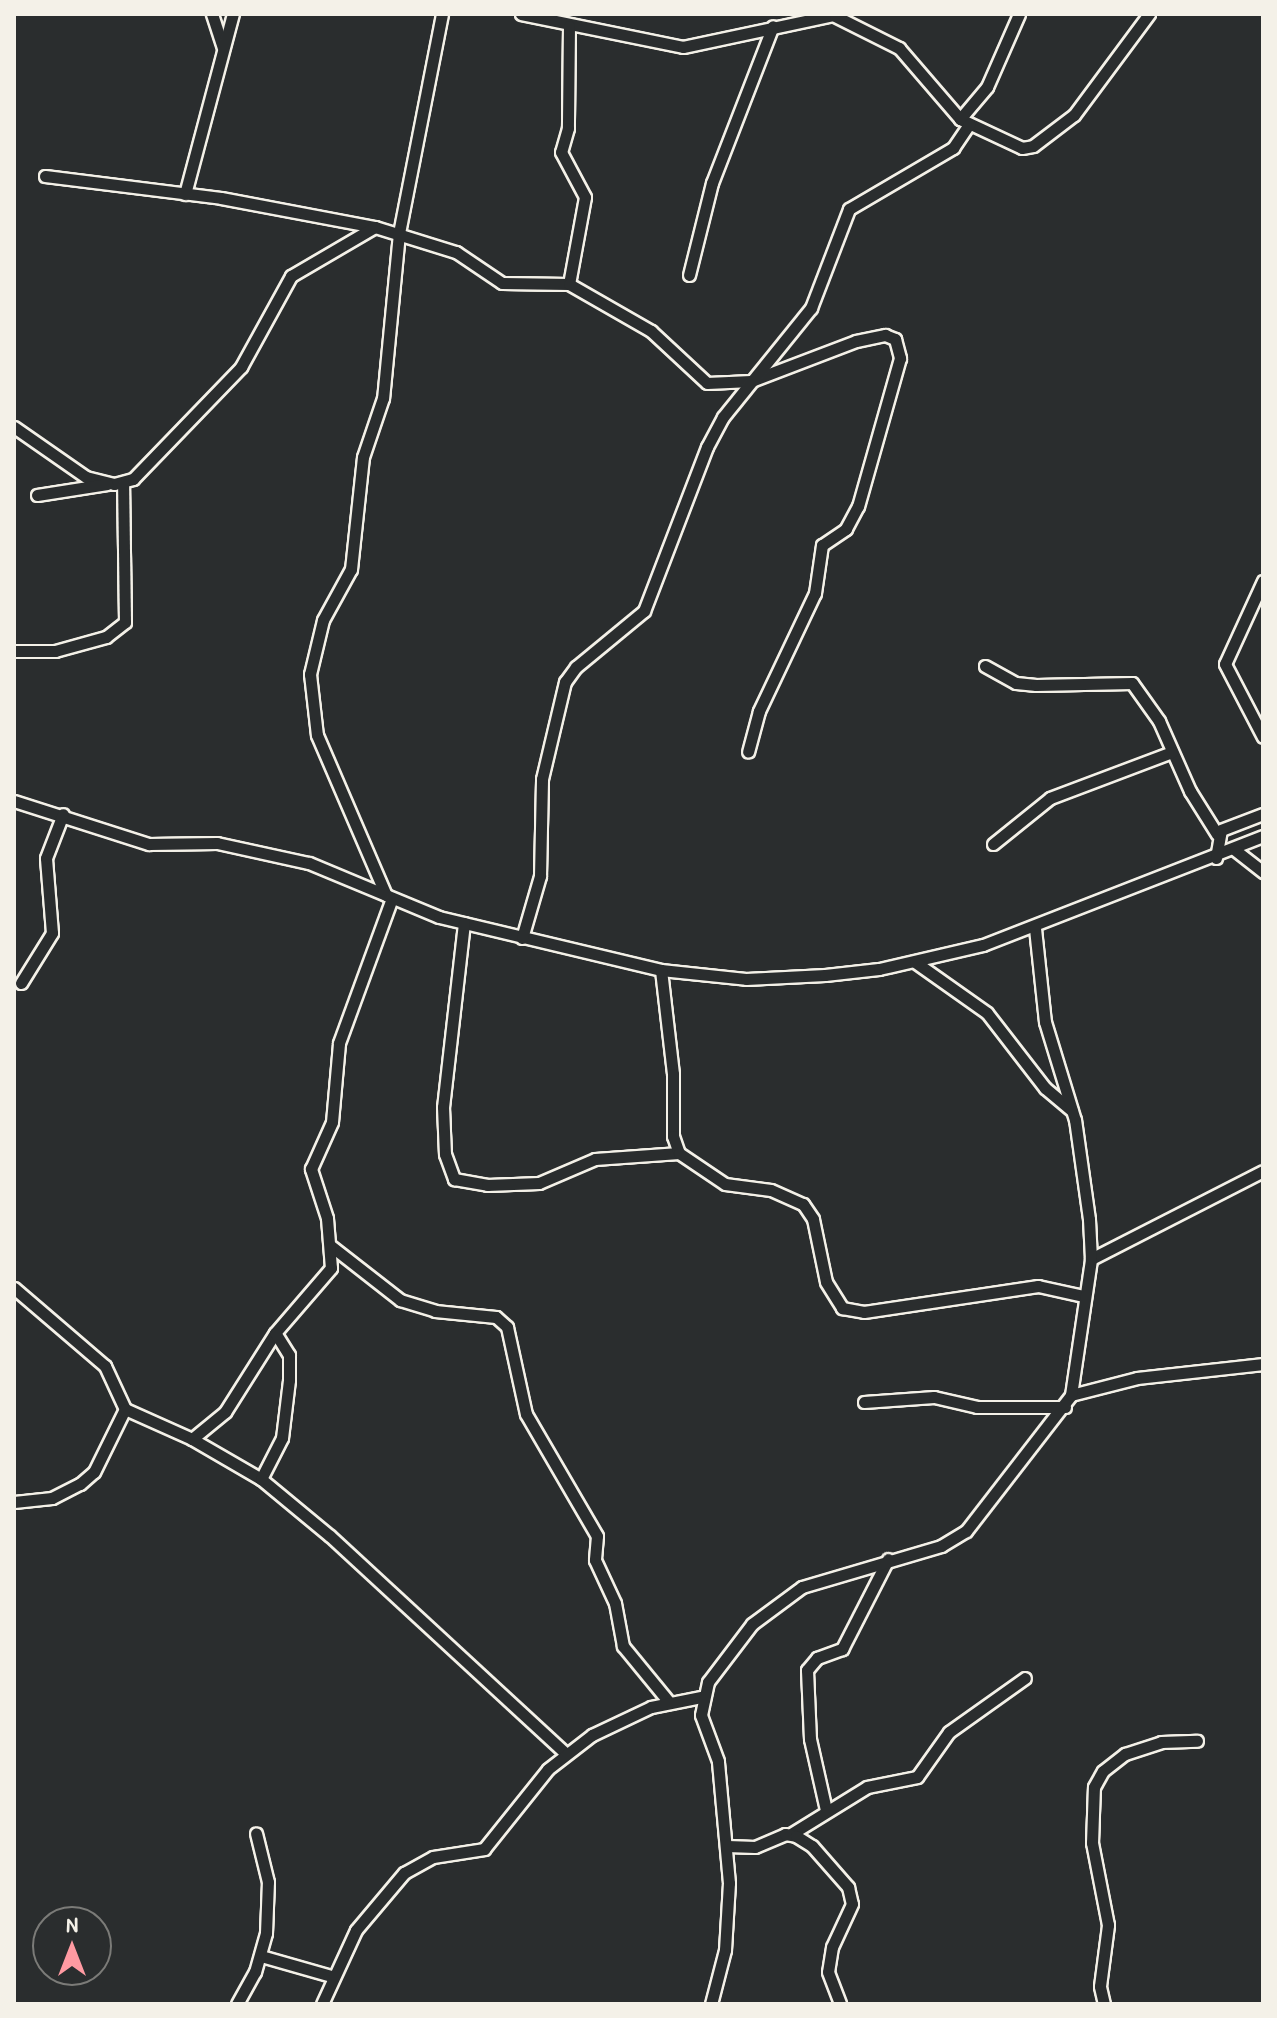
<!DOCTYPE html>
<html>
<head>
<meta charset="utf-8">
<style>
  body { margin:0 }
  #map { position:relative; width:1277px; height:2018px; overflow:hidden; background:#2a2d2e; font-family:"Patrick Hand",sans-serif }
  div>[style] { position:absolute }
  .roads { filter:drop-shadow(2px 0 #f4f1e8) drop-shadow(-2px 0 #f4f1e8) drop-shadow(0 2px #f4f1e8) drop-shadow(0 -2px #f4f1e8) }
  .minor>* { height:11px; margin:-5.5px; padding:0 5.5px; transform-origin:5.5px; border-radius:5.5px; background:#2a2d2e }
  span { translate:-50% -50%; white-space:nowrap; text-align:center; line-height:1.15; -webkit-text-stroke:7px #2a2d2e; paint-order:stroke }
  .frame { position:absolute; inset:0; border:16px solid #f4f1e8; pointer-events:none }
  .north { position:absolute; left:32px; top:1906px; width:80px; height:80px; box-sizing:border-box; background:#2a2d2e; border:2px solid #7b7b78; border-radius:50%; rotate:0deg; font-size:22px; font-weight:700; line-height:32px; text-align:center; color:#f4f1e8 }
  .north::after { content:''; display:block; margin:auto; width:28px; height:36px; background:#ff9aa2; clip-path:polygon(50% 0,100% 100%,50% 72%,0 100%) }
</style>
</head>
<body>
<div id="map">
  <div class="roads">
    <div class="minor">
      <div style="left:212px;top:14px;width:35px;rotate:72deg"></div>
      <div style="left:442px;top:14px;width:223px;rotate:101.1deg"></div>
      <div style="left:399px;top:233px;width:166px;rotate:95.5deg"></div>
      <div style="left:383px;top:398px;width:62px;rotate:108.7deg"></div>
      <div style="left:363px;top:457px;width:113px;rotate:96.1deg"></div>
      <div style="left:351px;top:569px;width:58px;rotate:118.8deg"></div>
      <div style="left:323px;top:620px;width:56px;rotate:103.5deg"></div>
      <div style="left:310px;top:674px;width:61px;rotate:83.5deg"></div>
      <div style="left:317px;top:735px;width:174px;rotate:66.7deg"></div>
      <div style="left:386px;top:895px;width:57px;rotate:22.5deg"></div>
      <div style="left:439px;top:917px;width:228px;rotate:13.4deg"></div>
      <div style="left:661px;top:970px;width:85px;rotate:6deg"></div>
      <div style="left:746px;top:979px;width:79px;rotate:-2.9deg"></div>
      <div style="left:825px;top:975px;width:54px;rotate:-6.3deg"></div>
      <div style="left:879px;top:969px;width:107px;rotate:-13deg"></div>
      <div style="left:983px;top:945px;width:300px;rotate:-21.3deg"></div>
      <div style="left:521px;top:14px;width:165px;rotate:11.5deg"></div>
      <div style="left:683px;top:47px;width:158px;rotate:-12deg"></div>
      <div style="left:835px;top:16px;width:72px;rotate:26.6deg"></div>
      <div style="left:899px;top:48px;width:94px;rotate:49.3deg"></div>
      <div style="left:960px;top:119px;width:68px;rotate:25.1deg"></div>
      <div style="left:1022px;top:148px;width:11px;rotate:-10deg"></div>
      <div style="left:1033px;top:146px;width:51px;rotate:-37.1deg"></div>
      <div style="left:1074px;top:115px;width:126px;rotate:-53.4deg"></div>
      <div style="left:569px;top:26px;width:102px;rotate:90.6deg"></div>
      <div style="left:568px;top:128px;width:25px;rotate:106deg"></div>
      <div style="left:561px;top:152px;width:51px;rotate:61.9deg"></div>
      <div style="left:585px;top:197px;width:88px;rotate:100.4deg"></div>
      <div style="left:960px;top:119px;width:42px;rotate:-49.8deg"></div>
      <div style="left:987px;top:87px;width:80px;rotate:-66.3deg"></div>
      <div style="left:45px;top:176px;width:177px;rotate:7.1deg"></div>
      <div style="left:221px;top:198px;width:157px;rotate:10.7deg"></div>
      <div style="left:375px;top:227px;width:85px;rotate:17.2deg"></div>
      <div style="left:456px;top:252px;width:55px;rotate:34deg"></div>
      <div style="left:502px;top:283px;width:67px;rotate:0.9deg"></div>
      <div style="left:569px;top:284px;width:95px;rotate:29.8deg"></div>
      <div style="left:651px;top:331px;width:76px;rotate:42.9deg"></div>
      <div style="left:707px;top:383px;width:44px;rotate:-2.6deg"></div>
      <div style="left:751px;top:381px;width:112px;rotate:-20.9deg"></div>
      <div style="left:856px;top:341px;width:30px;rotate:-12deg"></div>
      <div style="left:885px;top:335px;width:11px;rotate:22deg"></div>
      <div style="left:895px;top:339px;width:20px;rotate:75deg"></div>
      <div style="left:900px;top:358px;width:154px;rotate:105.8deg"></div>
      <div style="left:858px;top:506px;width:26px;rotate:118deg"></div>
      <div style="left:846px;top:529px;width:29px;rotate:146deg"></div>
      <div style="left:822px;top:545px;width:49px;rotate:98.3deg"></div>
      <div style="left:815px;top:593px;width:131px;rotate:115.4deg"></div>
      <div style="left:759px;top:711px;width:42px;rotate:105deg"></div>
      <div style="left:185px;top:194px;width:186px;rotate:-75.1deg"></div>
      <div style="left:689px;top:275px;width:95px;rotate:-76deg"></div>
      <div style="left:712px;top:183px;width:168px;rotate:-68.8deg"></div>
      <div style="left:14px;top:427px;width:88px;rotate:34.8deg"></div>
      <div style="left:86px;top:477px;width:29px;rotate:14deg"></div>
      <div style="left:114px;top:484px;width:20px;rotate:-15deg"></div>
      <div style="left:133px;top:479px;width:156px;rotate:-46deg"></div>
      <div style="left:241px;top:367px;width:104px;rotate:-61.2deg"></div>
      <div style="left:291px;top:276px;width:97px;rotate:-30.3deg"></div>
      <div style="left:37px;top:495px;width:71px;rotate:-8.9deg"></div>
      <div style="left:1263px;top:581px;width:91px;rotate:114.6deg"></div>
      <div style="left:1225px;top:664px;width:82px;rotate:62.5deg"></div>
      <div style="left:14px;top:651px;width:41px"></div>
      <div style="left:55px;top:651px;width:53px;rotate:-15.4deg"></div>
      <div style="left:106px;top:637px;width:24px;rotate:-38deg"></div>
      <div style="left:125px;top:622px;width:138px;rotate:-90.8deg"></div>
      <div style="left:985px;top:666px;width:35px;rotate:29deg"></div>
      <div style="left:1016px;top:683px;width:20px;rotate:6deg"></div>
      <div style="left:1036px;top:685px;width:96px;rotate:-1.2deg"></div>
      <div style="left:1132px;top:683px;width:47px;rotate:54.6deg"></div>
      <div style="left:1159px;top:721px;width:77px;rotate:66.1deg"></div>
      <div style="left:1190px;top:791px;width:51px;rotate:57.9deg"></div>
      <div style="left:14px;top:801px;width:142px;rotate:17.7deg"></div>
      <div style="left:149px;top:844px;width:68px;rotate:-0.8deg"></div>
      <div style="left:217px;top:843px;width:94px;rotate:12.3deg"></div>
      <div style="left:309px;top:863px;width:83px;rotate:22.6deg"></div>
      <div style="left:993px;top:844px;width:73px;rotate:-38.9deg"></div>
      <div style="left:1050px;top:798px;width:130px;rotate:-20.7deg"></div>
      <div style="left:1235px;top:850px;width:36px;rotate:38deg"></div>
      <div style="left:1216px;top:858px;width:28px;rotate:-80deg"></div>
      <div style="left:1221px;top:830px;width:45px;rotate:-20.9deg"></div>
      <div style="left:464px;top:923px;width:185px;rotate:96.5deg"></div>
      <div style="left:443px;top:1107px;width:47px;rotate:87.6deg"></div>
      <div style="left:445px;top:1154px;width:27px;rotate:70deg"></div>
      <div style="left:454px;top:1179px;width:34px;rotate:10deg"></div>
      <div style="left:487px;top:1185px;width:52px;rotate:-2.2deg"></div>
      <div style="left:539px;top:1183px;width:61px;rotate:-23.2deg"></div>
      <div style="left:595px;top:1159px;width:84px;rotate:-4.1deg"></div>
      <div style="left:522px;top:938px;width:65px;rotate:-73.8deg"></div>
      <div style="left:540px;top:876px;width:97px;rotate:-88.8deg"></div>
      <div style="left:542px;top:779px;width:100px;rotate:-76.7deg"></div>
      <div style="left:565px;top:682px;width:19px;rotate:-54deg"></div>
      <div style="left:576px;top:667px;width:88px;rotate:-39.5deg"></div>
      <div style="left:644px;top:611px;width:176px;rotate:-69deg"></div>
      <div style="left:707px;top:447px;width:34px;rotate:-62deg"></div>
      <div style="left:723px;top:417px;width:140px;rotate:-51.1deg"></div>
      <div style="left:811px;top:308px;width:106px;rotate:-69deg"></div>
      <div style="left:849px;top:209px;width:121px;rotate:-30.4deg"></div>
      <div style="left:953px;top:148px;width:29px;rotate:-56deg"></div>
      <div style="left:915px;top:962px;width:88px;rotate:35.3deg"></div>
      <div style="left:987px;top:1013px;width:95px;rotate:52.3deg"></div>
      <div style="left:1045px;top:1088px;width:35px;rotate:40deg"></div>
      <div style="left:661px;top:970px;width:105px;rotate:83.4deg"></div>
      <div style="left:673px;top:1074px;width:62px;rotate:90deg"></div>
      <div style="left:673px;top:1136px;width:18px;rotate:71deg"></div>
      <div style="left:679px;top:1153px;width:55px;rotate:34deg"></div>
      <div style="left:725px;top:1184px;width:46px;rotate:7.4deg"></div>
      <div style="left:771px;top:1190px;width:35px;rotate:24deg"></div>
      <div style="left:803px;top:1204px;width:18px;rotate:56deg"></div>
      <div style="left:813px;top:1219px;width:64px;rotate:78.3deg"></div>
      <div style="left:826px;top:1282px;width:31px;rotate:58deg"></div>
      <div style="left:842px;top:1308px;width:22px;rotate:10deg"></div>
      <div style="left:864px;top:1312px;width:176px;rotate:-8.5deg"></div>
      <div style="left:1038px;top:1286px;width:47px;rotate:12.3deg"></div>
      <div style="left:21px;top:983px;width:59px;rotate:-58.2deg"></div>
      <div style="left:52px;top:933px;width:75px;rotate:-94.6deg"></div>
      <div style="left:46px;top:858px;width:47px;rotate:-68.9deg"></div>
      <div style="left:331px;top:1246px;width:88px;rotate:38deg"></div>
      <div style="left:400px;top:1300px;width:37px;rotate:17deg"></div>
      <div style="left:435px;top:1311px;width:61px;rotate:5.6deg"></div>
      <div style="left:496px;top:1317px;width:15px;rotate:42deg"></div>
      <div style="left:507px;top:1327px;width:89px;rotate:77.7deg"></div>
      <div style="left:526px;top:1414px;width:141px;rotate:59.8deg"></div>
      <div style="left:597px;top:1536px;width:24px;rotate:95deg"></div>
      <div style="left:595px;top:1560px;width:47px;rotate:65.1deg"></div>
      <div style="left:615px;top:1603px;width:44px;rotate:79.5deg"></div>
      <div style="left:623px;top:1646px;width:72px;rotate:50.6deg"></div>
      <div style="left:1091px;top:1259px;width:193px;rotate:-27.1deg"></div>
      <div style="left:14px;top:1288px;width:120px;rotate:40.6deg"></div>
      <div style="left:105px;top:1366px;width:47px;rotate:65.1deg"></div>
      <div style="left:125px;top:1409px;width:73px;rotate:24.1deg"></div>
      <div style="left:192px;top:1439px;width:43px;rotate:-39.3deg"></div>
      <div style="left:225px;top:1412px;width:93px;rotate:-57.7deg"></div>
      <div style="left:275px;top:1333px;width:86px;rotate:-49.3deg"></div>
      <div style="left:331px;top:1268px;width:50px;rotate:-94.6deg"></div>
      <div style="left:327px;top:1218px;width:52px;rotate:-108.1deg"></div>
      <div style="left:311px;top:1169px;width:51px;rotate:-65.9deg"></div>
      <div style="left:332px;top:1122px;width:79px;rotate:-84.9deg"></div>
      <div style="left:339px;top:1043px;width:154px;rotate:-69.9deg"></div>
      <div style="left:1071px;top:1395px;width:68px;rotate:-14.4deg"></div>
      <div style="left:1137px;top:1378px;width:127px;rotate:-6.3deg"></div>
      <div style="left:864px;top:1402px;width:70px;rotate:-4.1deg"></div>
      <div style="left:934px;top:1397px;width:44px;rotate:13.1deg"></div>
      <div style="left:977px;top:1407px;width:88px"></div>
      <div style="left:192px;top:1439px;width:80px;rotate:30.1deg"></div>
      <div style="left:261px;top:1479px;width:89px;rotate:39.6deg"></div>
      <div style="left:330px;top:1536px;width:320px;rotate:42.7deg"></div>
      <div style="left:261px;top:1479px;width:46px;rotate:-62.9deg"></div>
      <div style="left:282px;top:1438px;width:58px;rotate:-83.1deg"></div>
      <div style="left:289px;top:1380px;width:25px;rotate:-90deg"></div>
      <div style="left:289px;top:1355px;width:26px;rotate:-122deg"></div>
      <div style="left:14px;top:1502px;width:38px;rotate:-6deg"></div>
      <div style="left:52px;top:1498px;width:31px;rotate:-27deg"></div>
      <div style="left:80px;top:1484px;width:18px;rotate:-41deg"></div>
      <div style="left:94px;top:1472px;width:70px;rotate:-63.8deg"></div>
      <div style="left:826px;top:1810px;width:73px;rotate:-102.7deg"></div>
      <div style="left:810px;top:1739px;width:69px;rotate:-92.5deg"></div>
      <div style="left:807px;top:1670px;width:16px;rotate:-50deg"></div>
      <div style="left:817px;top:1658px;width:27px;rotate:-20deg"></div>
      <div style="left:842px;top:1649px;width:101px;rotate:-62.9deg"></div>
      <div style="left:791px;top:1834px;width:89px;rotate:-31.7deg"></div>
      <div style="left:867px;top:1787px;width:51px;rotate:-11.3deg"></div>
      <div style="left:917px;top:1777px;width:55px;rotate:-54.6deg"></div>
      <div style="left:949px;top:1732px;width:93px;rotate:-35.4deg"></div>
      <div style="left:727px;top:1846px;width:28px;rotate:2deg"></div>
      <div style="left:755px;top:1847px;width:33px;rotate:-23deg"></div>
      <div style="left:785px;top:1834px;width:11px;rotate:10deg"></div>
      <div style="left:796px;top:1836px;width:19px;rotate:32deg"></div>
      <div style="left:812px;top:1846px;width:55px;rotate:48.7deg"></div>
      <div style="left:848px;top:1887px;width:17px;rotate:77deg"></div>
      <div style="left:852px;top:1904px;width:47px;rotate:114.9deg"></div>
      <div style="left:832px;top:1947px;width:25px;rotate:99deg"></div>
      <div style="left:828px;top:1972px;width:34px;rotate:69deg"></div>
      <div style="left:261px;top:1956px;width:73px;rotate:15.9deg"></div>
      <div style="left:237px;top:2004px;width:37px;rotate:-61deg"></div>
      <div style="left:255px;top:1972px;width:41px;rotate:-74.2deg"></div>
      <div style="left:266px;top:1933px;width:51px;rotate:-87.8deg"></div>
      <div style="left:268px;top:1882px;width:50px;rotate:-103.8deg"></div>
      <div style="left:322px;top:2004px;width:81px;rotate:-65.3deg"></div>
      <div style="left:356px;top:1930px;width:75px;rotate:-49.9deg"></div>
      <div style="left:404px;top:1873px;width:33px;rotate:-29deg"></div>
      <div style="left:433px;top:1857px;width:52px;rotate:-8.9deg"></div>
      <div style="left:484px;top:1849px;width:102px;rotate:-51.3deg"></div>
      <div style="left:548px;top:1769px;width:56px;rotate:-37.7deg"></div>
      <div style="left:592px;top:1735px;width:65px;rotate:-25.4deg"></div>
      <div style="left:651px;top:1707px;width:51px;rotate:-11.3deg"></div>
      <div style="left:711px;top:2004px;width:56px;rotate:-75.5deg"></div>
      <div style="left:725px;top:1950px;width:67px;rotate:-86.6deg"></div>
      <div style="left:729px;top:1883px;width:122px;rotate:-95.2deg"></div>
      <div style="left:718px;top:1761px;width:49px;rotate:-110.3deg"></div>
      <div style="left:701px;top:1715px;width:34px;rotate:-78deg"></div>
      <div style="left:708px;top:1682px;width:73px;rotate:-52.8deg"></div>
      <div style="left:752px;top:1624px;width:62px;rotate:-36.5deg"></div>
      <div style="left:802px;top:1587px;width:145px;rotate:-16.4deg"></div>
      <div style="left:941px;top:1546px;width:29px;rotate:-31deg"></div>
      <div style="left:966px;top:1531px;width:172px;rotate:-52.3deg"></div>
      <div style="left:1071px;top:1395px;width:137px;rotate:-81.6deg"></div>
      <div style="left:1091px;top:1259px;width:40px;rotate:-92.9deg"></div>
      <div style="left:1089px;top:1219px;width:100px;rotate:-98deg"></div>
      <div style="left:1075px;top:1120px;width:102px;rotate:-107deg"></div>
      <div style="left:1045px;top:1022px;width:95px;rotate:-96.1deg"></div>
      <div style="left:1104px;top:2004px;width:18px;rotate:-103deg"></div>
      <div style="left:1100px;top:1986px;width:62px;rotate:-82.5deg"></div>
      <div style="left:1108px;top:1925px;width:84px;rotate:-101deg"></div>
      <div style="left:1092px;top:1843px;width:56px;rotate:-88deg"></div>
      <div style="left:1094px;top:1787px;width:18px;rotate:-61deg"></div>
      <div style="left:1103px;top:1771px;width:28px;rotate:-38deg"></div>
      <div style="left:1125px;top:1754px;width:38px;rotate:-18deg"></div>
      <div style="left:1161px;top:1742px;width:36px;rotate:-2deg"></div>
    </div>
  </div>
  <div class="frame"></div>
  <div class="north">N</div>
</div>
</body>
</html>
